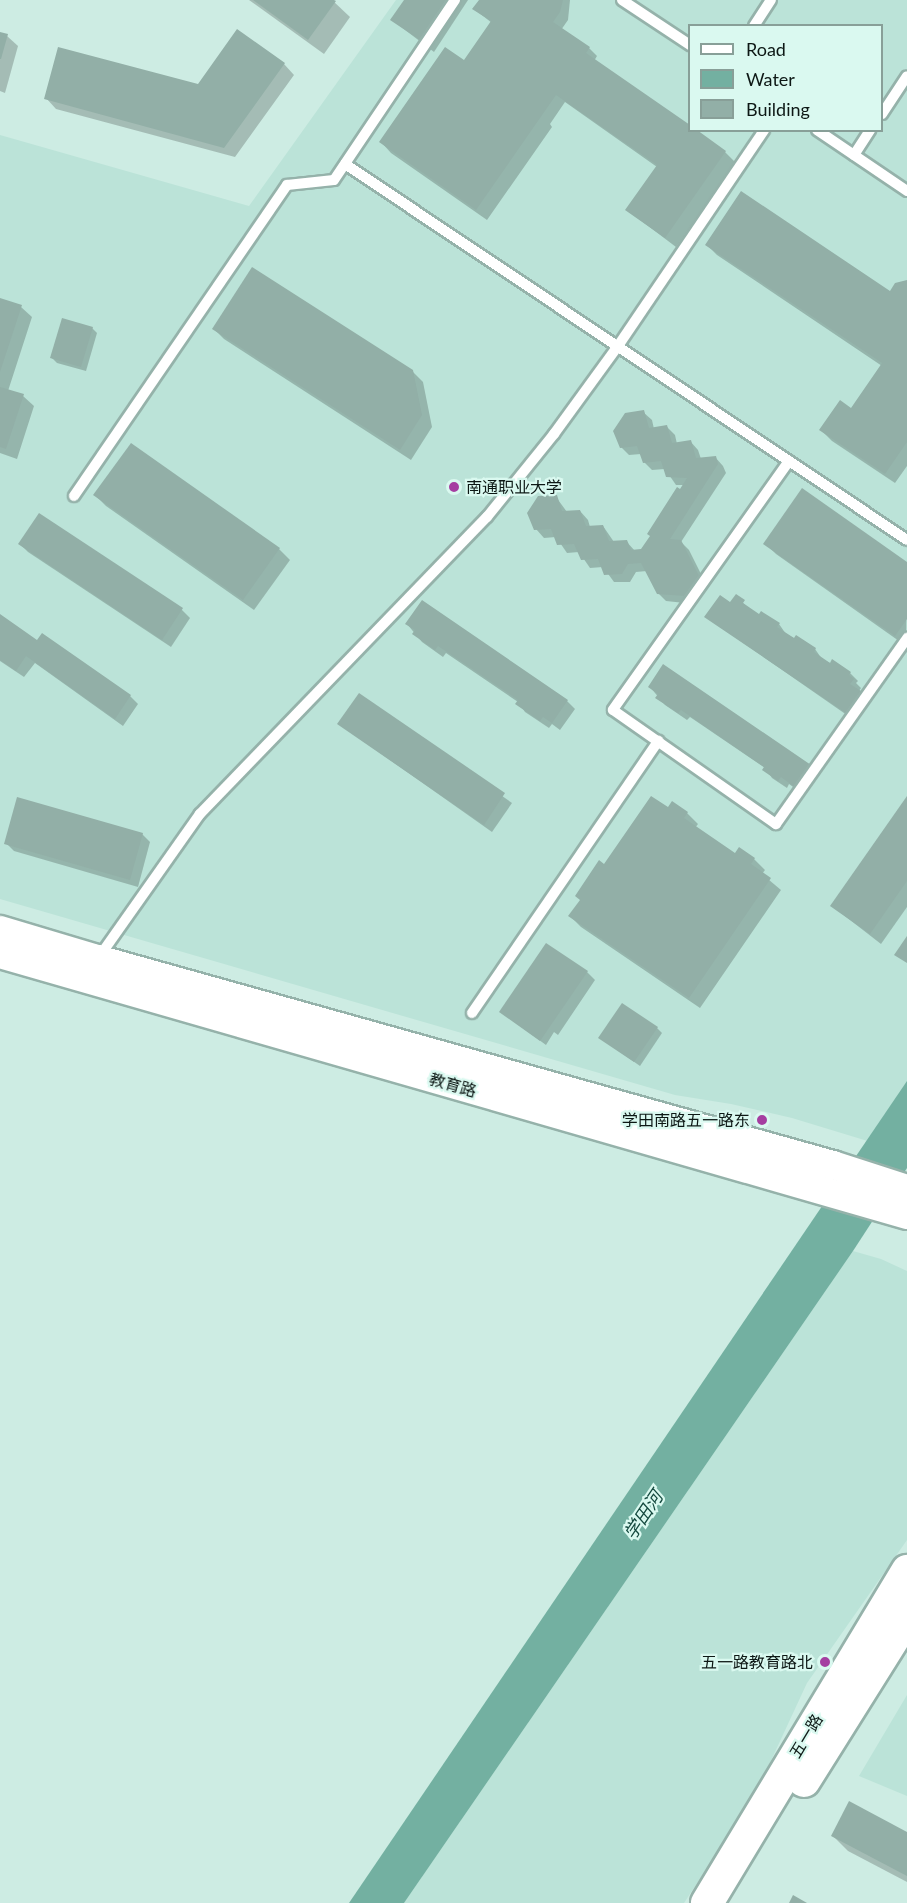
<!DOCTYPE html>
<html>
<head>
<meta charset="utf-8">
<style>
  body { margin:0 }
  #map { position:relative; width:907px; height:1903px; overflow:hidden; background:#cdece3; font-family:Lato,"Noto Sans SC",sans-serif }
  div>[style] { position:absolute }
  .built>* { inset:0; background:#bbe3d8 }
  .water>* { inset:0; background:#73b0a1 }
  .shadow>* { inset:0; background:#0003 }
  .building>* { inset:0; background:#92afa7 }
  .roads { filter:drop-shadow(2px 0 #95b2aa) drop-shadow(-2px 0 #95b2aa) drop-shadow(0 2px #95b2aa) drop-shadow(0 -2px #95b2aa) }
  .service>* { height:10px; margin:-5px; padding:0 5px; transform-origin:5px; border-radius:5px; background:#fff }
  .tertiary>* { height:28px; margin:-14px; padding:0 14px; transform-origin:14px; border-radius:14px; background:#fff }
  .secondary>* { height:32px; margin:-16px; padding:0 16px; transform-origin:16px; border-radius:16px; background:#fff }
  .dots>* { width:16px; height:16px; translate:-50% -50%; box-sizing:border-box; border:3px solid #daf9f0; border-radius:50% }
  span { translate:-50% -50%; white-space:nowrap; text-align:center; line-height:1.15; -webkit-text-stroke:4.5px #daf9f0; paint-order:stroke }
  .poi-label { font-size:16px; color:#0d1815 }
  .left { translate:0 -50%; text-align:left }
  .right { translate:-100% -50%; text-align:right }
  .street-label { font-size:16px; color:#0d1815 }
  .water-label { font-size:18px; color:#14493e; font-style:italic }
  .legend { position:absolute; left:688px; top:24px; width:195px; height:108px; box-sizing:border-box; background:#daf9f0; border:2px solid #889f98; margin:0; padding:8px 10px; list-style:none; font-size:18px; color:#0d1815 }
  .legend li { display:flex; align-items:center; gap:12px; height:30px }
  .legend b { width:30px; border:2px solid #889f98 }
</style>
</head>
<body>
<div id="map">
  <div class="built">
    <div style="clip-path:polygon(evenodd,396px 0,907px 0,907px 1153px,792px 1118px,731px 1104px,675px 1095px,0 899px,0 135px,249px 206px,396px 0,690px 26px,882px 26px,882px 130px,690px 130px,690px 26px)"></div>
    <div style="clip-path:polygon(853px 1251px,881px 1259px,907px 1271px,907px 1540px,807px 1683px,755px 1795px,684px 1903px,404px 1903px)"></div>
    <div style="clip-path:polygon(907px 1695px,907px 1796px,859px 1776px)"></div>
  </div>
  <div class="water">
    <div style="clip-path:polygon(907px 1081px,907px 1168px,853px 1251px,404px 1903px,349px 1903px)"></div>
  </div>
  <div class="shadow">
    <div style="clip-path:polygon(249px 0,332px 0,350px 17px,324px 54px)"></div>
    <div style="clip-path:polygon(406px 0,468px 0,434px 52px,392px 20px)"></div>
    <div style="clip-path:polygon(480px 0,570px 0,568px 20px,561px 30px,589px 48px,597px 56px,594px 61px,690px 130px,725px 152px,736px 163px,676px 247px,627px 210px,657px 167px,565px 102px,550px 124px,552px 127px,487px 220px,391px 153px,381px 142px,470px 66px,492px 23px,474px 9px)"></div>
    <div style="clip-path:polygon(0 34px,7px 36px,18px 46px,5px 93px,0 91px)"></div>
    <div style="clip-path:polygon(284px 64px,294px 75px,235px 157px,56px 109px,46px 98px,198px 86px)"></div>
    <div style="clip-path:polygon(707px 245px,896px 297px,907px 282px,907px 466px,895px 483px,832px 441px,821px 430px,851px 410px,882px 366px,717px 255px)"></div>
    <div style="clip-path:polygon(0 300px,21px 307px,32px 317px,8px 391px,23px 396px,34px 406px,17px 459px,0 453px)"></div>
    <div style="clip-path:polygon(92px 328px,97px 333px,86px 371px,57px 363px,52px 358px)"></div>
    <div style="clip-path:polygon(214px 329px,412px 371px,423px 382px,432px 427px,411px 460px,224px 339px)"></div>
    <div style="clip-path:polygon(643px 412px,652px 420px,654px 429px,667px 427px,675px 435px,677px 444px,690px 441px,698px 450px,701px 459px,715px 457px,723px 466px,726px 473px,681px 542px,689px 550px,706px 584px,694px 604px,666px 601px,658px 593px,647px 571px,636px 572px,630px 582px,614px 582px,603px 567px,590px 568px,579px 552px,567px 553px,556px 537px,544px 538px,536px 529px,556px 497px,567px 512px,580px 511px,588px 520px,590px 527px,603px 526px,614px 542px,626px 541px,635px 551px,642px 550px,684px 485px,676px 485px,665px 469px,652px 470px,644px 462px,641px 454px,629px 455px,621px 447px)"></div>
    <div style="clip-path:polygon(95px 495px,279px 549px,290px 560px,254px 610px,106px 506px)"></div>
    <div style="clip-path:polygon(39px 515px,182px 610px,190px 618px,171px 647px,28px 552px,20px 544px)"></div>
    <div style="clip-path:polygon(765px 543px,907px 564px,906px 646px,776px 554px)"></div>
    <div style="clip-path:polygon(736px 596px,751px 611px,779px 624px,786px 634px,815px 649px,822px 659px,850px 673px,858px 681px,856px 683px,861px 688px,859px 691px,868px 700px,854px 720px,706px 617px,730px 604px)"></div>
    <div style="clip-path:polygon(0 616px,37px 642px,43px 635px,130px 696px,138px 704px,123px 726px,35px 663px,24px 677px,0 661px)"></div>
    <div style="clip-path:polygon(407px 624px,567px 701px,575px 709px,560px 730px,552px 724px,549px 728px,525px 712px,518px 702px,446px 653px,443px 657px,422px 642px)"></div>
    <div style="clip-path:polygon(664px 666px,810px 766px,818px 774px,804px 795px,789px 784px,787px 788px,772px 778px,765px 768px,690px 717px,687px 720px,665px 705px,650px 687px)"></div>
    <div style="clip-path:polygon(359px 695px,512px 803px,492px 832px,339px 724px)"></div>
    <div style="clip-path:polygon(907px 799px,907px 907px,881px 944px,832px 906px)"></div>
    <div style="clip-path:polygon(668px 809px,687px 813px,698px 824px,695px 828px,736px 855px,754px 859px,765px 870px,762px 874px,781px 890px,700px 1008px,581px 927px,570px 916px,605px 866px)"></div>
    <div style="clip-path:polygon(142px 834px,150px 842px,138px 887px,14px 851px,6px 843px)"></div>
    <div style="clip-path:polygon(587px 972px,595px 980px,558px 1035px,554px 1032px,546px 1045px,501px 1012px)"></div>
    <div style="clip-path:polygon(657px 1028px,662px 1033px,640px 1066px,600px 1038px)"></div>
    <div style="clip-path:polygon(907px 1834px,907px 1882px,848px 1851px,832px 1835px)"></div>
  </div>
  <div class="building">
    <div style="clip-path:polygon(253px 0,334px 0,336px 1px,308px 40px)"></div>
    <div style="clip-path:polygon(404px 0,451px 0,423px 42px,390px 20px)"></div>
    <div style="clip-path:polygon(479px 0,563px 0,560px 12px,553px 22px,590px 47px,586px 53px,690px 125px,690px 130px,697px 130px,726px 151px,665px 238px,625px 210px,657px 165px,556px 95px,476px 210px,379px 142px,445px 47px,464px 60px,491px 21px,472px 9px)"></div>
    <div style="clip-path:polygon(237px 29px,285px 63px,224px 148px,44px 99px,58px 47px,198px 84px)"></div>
    <div style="clip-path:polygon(0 32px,8px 34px,1px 59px,0 59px)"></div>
    <div style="clip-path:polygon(741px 191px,890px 291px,895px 283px,907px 280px,907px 442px,885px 474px,819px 430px,840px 400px,851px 408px,882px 363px,705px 245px)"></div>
    <div style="clip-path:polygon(252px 267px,413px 370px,422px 415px,400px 450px,212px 329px)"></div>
    <div style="clip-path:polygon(0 298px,22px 305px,0 372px)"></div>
    <div style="clip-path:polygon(62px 318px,93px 327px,81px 367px,50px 358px)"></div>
    <div style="clip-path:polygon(0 387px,24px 394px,6px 449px,0 447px)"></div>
    <div style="clip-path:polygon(644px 410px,649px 428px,667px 425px,672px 443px,691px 440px,696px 458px,716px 456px,718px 464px,670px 539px,681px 540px,699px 576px,686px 596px,657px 594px,641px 563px,628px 564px,622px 574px,604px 575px,598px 559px,581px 560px,574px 544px,557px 545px,551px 529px,534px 530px,527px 513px,538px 496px,557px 495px,562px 511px,580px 510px,586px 526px,603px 525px,609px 541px,627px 540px,631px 550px,641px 549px,650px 536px,647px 534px,677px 487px,680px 489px,687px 478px,666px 477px,661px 461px,643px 463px,637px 446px,620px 448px,613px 431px,625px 413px)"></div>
    <div style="clip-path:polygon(131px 443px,280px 548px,243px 600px,93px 495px)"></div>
    <div style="clip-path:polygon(802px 488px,907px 562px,907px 619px,895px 636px,763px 544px)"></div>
    <div style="clip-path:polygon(39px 513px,183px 608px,162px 640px,18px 544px)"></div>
    <div style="clip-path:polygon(736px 594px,745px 600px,743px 603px,759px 614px,761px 611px,780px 623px,777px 627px,794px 638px,796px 635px,816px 648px,814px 652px,830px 663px,832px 659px,851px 672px,849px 675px,854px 679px,850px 684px,861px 691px,846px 713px,704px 617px,720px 595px,730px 602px)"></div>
    <div style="clip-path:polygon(422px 600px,568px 700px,552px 723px,543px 717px,540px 721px,515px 704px,518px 700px,438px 646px,435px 650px,412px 634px,415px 630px,405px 624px)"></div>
    <div style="clip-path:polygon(0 614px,37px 640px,42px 633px,131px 695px,115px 719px,26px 656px,16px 671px,0 660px)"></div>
    <div style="clip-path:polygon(663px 664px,811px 765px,796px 788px,781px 777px,778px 781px,762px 770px,764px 767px,681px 710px,678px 713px,655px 698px,658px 694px,648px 687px)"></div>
    <div style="clip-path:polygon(359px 693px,505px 793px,484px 825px,337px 724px)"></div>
    <div style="clip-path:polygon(651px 796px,668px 807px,672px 801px,688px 812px,684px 818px,735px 853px,739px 847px,755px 858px,751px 864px,771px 878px,689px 998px,568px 916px,580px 900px,575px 896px,599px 860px,604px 864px)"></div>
    <div style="clip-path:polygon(907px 796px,907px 881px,870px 934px,830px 906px)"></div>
    <div style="clip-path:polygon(17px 797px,143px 833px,130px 880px,4px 844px)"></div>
    <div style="clip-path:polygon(907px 936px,907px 963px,894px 955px)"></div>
    <div style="clip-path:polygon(546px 943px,588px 971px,540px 1041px,499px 1012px)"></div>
    <div style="clip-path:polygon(622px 1003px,658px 1027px,634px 1062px,598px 1038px)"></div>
    <div style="clip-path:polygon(849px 1801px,907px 1832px,907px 1876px,831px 1836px)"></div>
    <div style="clip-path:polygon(793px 1895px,807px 1903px,789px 1903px)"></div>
  </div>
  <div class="roads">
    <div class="service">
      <div style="left:622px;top:0;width:82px;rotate:33.5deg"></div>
      <div style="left:754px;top:26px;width:31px;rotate:-57deg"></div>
      <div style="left:882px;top:114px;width:45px;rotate:-56.7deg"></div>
      <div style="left:817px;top:130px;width:109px;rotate:34.1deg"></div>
      <div style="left:854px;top:155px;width:30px;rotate:-57deg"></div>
      <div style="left:345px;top:164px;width:676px;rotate:33.78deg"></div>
      <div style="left:789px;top:461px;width:305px;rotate:125.3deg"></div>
      <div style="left:613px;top:710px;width:199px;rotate:35deg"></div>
      <div style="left:776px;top:824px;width:228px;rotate:-54.8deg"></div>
      <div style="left:74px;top:496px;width:377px;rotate:-55.6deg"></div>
      <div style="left:287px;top:185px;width:47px;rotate:-6.1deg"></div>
      <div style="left:334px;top:180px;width:217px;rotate:-56.1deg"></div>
      <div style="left:99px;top:957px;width:175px;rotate:-54.8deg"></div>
      <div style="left:200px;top:814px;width:413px;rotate:-46deg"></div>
      <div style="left:487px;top:517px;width:107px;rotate:-51.1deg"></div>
      <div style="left:554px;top:434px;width:109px;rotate:-54deg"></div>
      <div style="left:618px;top:346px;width:261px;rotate:-55.9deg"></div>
      <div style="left:472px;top:1013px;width:330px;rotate:-55.6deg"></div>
    </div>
    <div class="tertiary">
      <div style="left:0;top:930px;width:101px;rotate:16.6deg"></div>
      <div style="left:97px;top:959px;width:764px;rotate:15.64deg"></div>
      <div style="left:833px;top:1165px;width:78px;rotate:18deg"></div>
      <div style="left:0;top:954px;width:944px;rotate:16.05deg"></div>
    </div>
    <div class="secondary">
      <div style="left:804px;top:1781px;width:194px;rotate:-57.9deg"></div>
      <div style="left:707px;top:1903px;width:388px;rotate:-58.9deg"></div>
    </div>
  </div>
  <div class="dots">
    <div style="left:454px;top:487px;background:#a53ea1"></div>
    <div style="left:762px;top:1120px;background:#a53ea1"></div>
    <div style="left:825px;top:1662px;background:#a53ea1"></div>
  </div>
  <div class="poi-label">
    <span class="left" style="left:466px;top:487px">南通职业大学</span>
    <span class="right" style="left:750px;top:1120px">学田南路五一路东</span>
    <span class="right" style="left:813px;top:1662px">五一路教育路北</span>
  </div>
  <div class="street-label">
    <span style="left:453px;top:1085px;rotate:16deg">教育路</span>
    <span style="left:806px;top:1736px;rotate:-59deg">五一路</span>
  </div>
  <div class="water-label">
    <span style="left:643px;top:1515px;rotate:-56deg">学田河</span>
  </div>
  <ul class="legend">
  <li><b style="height:8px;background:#fff"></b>Road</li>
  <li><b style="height:16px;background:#73b0a1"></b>Water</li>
  <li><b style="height:16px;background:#92afa7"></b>Building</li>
  </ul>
</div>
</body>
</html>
